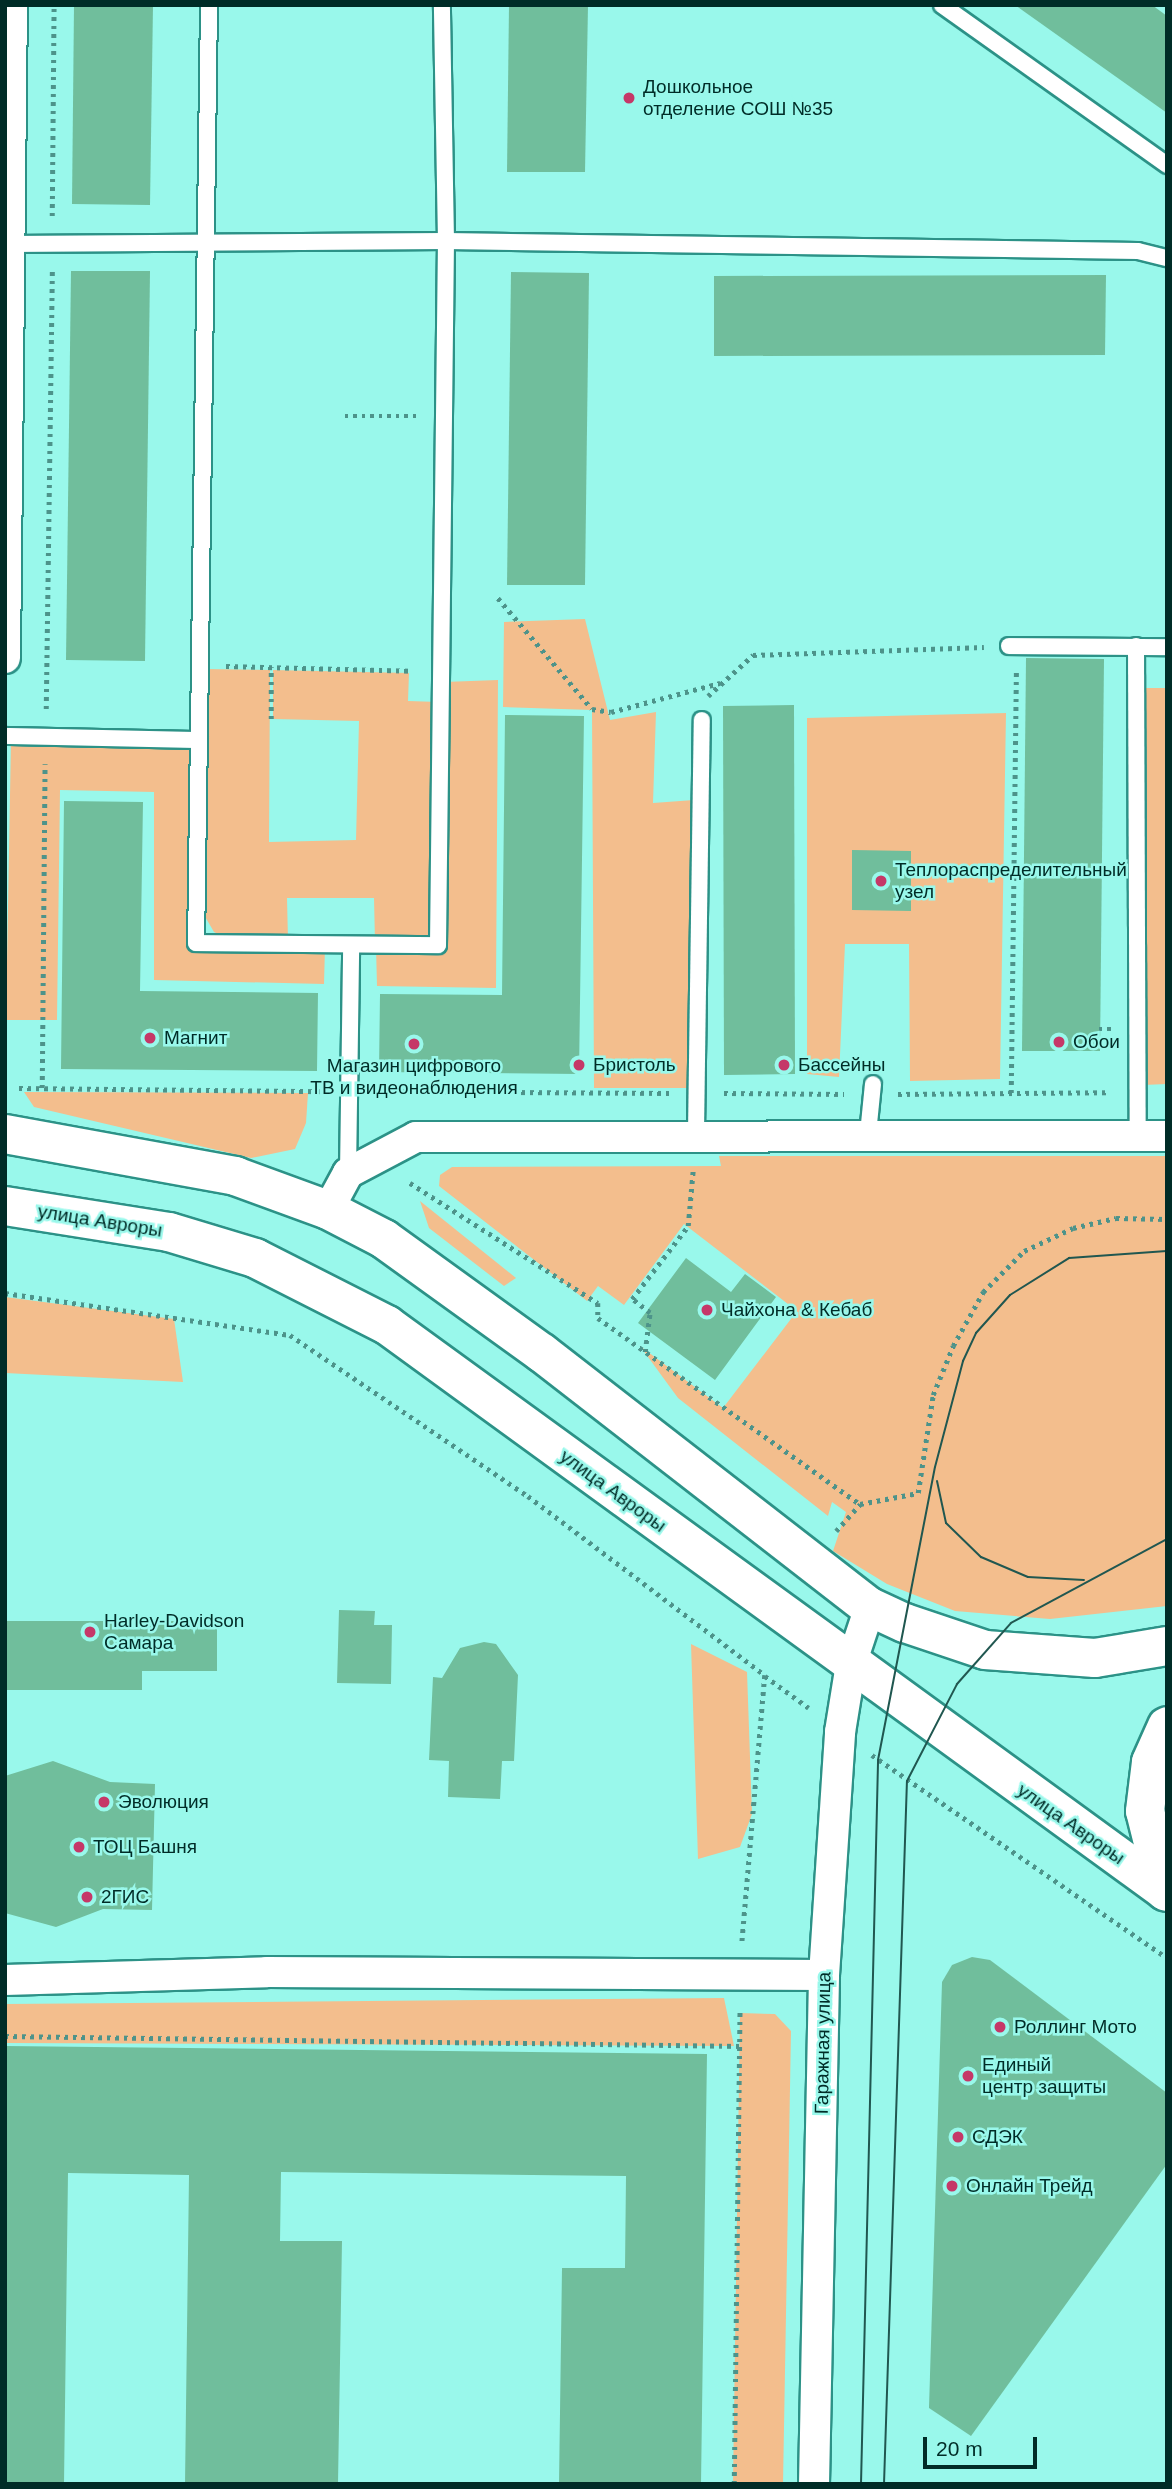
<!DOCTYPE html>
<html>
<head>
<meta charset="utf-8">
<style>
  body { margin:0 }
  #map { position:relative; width:1172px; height:2489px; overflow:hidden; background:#99f8eb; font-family:Arial,sans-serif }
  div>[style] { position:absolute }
  .green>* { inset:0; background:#f3be8d }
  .building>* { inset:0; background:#70be9c }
  .path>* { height:4.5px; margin-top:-2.25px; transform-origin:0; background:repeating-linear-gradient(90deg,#4d938a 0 3.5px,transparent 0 8.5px) }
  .roads { filter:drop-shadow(2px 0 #2c9287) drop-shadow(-2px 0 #2c9287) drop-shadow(0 2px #2c9287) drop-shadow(0 -2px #2c9287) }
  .lane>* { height:16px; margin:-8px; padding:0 8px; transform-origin:8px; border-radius:8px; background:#fff }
  .street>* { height:30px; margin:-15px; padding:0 15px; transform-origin:15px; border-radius:15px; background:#fff }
  .primary>* { height:38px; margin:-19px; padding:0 19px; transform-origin:19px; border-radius:19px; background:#fff }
  .tram>* { height:2px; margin:-1px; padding:0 1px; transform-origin:1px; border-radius:1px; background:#205750 }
  .dots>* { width:19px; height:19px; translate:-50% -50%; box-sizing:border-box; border:4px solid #99f8eb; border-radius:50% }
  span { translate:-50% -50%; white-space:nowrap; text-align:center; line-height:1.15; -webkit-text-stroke:5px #99f8eb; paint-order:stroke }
  .poi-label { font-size:19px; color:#002c27 }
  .left { translate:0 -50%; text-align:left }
  .street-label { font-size:19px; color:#002c27 }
  .frame { position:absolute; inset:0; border:7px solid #002c27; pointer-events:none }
  .scale { position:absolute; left:923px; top:2437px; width:114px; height:32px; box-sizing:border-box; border:4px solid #002c27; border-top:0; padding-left:9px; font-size:21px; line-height:24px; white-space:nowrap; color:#002c27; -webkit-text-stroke:5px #99f8eb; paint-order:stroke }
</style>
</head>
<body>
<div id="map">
  <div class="green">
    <div style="clip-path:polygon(585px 619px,610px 720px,656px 712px,653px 803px,694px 800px,692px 1088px,594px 1088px,592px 710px,503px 707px,504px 622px)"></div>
    <div style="clip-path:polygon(203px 669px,270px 670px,269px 842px,356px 840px,359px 721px,273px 719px,273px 670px,409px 673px,408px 701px,439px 702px,434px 942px,375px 942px,374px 898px,287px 898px,288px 940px,227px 938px,214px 932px,200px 908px)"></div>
    <div style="clip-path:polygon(498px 680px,496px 988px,377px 986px,376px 947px,440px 947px,444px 682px)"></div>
    <div style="clip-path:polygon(1144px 688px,1167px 688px,1167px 1084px,1143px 1085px)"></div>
    <div style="clip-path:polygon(1006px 713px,1000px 1079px,910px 1081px,909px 944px,845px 944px,839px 1077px,807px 1074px,807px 718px)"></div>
    <div style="clip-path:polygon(11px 739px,197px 741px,194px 944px,325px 947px,324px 984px,154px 980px,154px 792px,60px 790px,57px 1020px,6px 1020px)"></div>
    <div style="clip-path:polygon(24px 1092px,308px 1093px,306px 1123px,295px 1149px,251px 1158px,34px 1107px)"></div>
    <div style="clip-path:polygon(719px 1156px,1167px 1156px,1167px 1606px,1050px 1619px,955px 1611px,887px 1584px,833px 1551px,846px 1512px,832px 1502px,828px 1516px,678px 1398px,640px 1346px,723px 1408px,797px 1311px,684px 1224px,624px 1305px,598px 1286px,587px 1301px,439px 1186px,440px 1175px,452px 1167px,721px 1166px)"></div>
    <div style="clip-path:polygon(420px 1201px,516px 1278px,504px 1286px,429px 1228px)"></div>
    <div style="clip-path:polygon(5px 1297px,174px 1319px,183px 1382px,5px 1373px)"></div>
    <div style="clip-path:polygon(691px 1644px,747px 1672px,752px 1814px,740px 1847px,698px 1859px)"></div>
    <div style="clip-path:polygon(724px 1998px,734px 2046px,5px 2043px,5px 2004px)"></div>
    <div style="clip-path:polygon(740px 2013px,775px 2014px,791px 2031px,783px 2484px,733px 2484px)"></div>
  </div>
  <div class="building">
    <div style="clip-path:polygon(74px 5px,153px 5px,150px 205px,72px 204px)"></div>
    <div style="clip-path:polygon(509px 5px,588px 5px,585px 172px,507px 172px)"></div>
    <div style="clip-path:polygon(1015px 5px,1152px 5px,1167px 16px,1167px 113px)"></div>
    <div style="clip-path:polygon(71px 271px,150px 271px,145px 661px,66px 660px)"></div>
    <div style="clip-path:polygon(511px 272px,589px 273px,585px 585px,507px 585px)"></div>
    <div style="clip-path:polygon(1106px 275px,1105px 355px,714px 356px,714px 276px)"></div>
    <div style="clip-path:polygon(1026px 658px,1104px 659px,1100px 1051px,1022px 1051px)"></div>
    <div style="clip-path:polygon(794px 705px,795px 1074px,724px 1075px,723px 706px)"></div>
    <div style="clip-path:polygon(505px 715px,584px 716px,579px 1074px,379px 1072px,380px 994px,502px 995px)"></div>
    <div style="clip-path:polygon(64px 801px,143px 802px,140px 991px,318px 993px,317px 1071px,61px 1069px)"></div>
    <div style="clip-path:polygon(852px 850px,911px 851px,911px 911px,852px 910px)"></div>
    <div style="clip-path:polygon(686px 1258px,731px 1292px,745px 1274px,776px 1297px,715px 1380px,638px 1323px)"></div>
    <div style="clip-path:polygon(339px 1610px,375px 1611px,374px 1625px,392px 1625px,391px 1684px,337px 1683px)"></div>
    <div style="clip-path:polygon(5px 1621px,217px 1621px,217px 1671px,142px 1671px,142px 1690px,5px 1690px)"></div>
    <div style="clip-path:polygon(484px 1642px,496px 1644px,518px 1675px,514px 1761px,502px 1761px,500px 1799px,448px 1797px,449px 1761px,429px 1760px,433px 1677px,442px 1678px,460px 1648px)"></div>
    <div style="clip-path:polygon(53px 1761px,110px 1782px,155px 1784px,152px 1910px,103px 1909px,56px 1927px,5px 1913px,5px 1776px)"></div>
    <div style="clip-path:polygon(972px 1957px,990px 1960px,1167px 2093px,1167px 2164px,971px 2436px,929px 2408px,942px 1982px,952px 1965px)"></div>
    <div style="clip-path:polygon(5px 2046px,707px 2054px,701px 2484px,559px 2484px,562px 2268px,625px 2268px,626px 2176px,281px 2172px,280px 2241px,342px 2241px,338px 2484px,185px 2484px,189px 2175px,68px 2173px,64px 2484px,5px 2484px)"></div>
  </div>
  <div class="path">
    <div style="left:52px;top:216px;width:211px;rotate:-89.5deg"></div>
    <div style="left:345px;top:416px;width:71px"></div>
    <div style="left:498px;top:598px;width:145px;rotate:49.7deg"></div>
    <div style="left:592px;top:709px;width:19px;rotate:9deg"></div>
    <div style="left:611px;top:712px;width:113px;rotate:-14.9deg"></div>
    <div style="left:226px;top:666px;width:185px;rotate:1.5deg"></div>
    <div style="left:708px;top:696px;width:61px;rotate:-42.3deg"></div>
    <div style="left:753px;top:655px;width:231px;rotate:-2deg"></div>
    <div style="left:46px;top:709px;width:439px;rotate:-89.2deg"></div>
    <div style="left:271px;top:719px;width:52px;rotate:-90deg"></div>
    <div style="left:1099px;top:1029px;width:13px"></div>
    <div style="left:19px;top:1088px;width:304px;rotate:0.6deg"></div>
    <div style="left:42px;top:1088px;width:324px;rotate:-89.5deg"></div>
    <div style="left:377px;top:1091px;width:292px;rotate:0.4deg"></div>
    <div style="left:724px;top:1093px;width:120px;rotate:0.5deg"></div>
    <div style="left:1011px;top:1093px;width:422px;rotate:-89.3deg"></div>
    <div style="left:898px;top:1094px;width:212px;rotate:-0.5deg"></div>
    <div style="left:410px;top:1183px;width:223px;rotate:32.6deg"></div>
    <div style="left:598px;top:1303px;width:15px;rotate:90deg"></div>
    <div style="left:598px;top:1318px;width:321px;rotate:35.4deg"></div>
    <div style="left:5px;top:1293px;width:288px;rotate:8.4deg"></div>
    <div style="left:290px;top:1335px;width:287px;rotate:34.1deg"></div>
    <div style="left:528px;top:1496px;width:297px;rotate:37.1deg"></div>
    <div style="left:765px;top:1675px;width:267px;rotate:94.9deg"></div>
    <div style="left:645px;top:1352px;width:39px;rotate:-83deg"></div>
    <div style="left:650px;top:1313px;width:23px;rotate:-142deg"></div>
    <div style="left:632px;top:1299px;width:92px;rotate:-52.5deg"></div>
    <div style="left:688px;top:1226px;width:56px;rotate:-84.9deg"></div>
    <div style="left:836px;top:1531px;width:36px;rotate:-48deg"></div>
    <div style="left:860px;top:1504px;width:59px;rotate:-10.7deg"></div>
    <div style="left:918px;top:1493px;width:99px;rotate:-81.3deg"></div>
    <div style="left:933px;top:1395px;width:53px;rotate:-67.8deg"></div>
    <div style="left:953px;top:1346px;width:62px;rotate:-60.9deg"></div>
    <div style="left:983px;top:1292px;width:58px;rotate:-45deg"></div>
    <div style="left:1024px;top:1251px;width:54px;rotate:-25.1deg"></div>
    <div style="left:1073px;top:1228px;width:44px;rotate:-13.1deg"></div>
    <div style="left:1116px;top:1218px;width:51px;rotate:1.1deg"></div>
    <div style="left:765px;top:1676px;width:54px;rotate:36deg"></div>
    <div style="left:872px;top:1755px;width:358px;rotate:34.5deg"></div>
    <div style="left:5px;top:2036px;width:737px;rotate:0.78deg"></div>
    <div style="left:734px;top:2484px;width:475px;rotate:-89.3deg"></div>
  </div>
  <div class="roads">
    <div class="lane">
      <div style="left:209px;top:5px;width:938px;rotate:90.79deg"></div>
      <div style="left:196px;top:943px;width:242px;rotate:0.5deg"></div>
      <div style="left:438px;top:945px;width:704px;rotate:-89.35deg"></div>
      <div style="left:446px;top:241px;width:236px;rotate:-91deg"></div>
      <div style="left:942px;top:5px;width:276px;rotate:35.4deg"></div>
      <div style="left:9px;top:244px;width:437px;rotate:-0.4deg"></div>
      <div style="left:446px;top:241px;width:692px;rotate:0.83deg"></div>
      <div style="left:1138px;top:251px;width:30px;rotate:14deg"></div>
      <div style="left:1009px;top:646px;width:158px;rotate:0.4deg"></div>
      <div style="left:1136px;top:646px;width:488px;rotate:89.8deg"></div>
      <div style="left:5px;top:736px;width:194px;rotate:1.2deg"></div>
      <div style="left:696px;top:1133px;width:413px;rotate:-89.2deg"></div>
      <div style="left:868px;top:1134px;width:50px;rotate:-84.3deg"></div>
      <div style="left:348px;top:1173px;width:228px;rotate:-89.2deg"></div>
    </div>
    <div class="street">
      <div style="left:5px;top:658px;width:653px;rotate:-89.39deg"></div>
      <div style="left:328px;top:1210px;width:42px;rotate:-61.6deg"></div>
      <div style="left:348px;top:1173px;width:77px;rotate:-27.9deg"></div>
      <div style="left:416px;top:1137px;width:751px;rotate:-0.08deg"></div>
      <div style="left:5px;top:1980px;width:262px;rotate:-1.7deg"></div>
      <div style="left:267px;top:1972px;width:557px;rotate:0.31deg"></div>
      <div style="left:814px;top:2484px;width:509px;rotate:-88.87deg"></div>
      <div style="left:824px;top:1975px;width:244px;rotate:-86.2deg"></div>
      <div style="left:840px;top:1732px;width:69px;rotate:-80.8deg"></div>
      <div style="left:851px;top:1664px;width:60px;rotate:-71.6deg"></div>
    </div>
    <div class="primary">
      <div style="left:5px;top:1134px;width:234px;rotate:10.3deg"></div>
      <div style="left:235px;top:1176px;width:99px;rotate:20.1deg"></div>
      <div style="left:328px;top:1210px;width:63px;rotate:27.4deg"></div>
      <div style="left:384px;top:1239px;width:195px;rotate:35.8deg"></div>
      <div style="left:542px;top:1353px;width:415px;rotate:37.8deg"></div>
      <div style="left:870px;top:1607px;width:38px;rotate:25deg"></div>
      <div style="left:905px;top:1623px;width:84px;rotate:18.6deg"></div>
      <div style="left:985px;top:1650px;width:110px;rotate:4.2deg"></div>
      <div style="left:1095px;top:1658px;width:73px;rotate:-9.5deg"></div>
      <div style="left:5px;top:1206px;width:166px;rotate:9deg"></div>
      <div style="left:169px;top:1232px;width:90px;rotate:16.8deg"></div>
      <div style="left:255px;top:1258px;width:148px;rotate:26.9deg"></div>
      <div style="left:387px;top:1325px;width:964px;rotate:36.01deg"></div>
      <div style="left:1165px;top:1891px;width:82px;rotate:-104deg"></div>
      <div style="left:1145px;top:1811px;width:49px;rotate:-83deg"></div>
      <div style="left:1151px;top:1762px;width:39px;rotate:-66deg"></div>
    </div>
  </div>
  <div class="tram">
    <div style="left:937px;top:1481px;width:43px;rotate:77.9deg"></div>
    <div style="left:946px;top:1523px;width:49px;rotate:44.2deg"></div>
    <div style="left:981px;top:1557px;width:51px;rotate:23.1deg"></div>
    <div style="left:1028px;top:1577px;width:56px;rotate:3.1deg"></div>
    <div style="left:861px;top:2484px;width:724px;rotate:-88.65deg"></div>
    <div style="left:878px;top:1760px;width:298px;rotate:-79deg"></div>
    <div style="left:935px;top:1467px;width:110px;rotate:-75.2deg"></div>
    <div style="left:963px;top:1361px;width:31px;rotate:-65deg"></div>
    <div style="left:976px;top:1333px;width:51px;rotate:-48.2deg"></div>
    <div style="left:1010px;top:1295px;width:70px;rotate:-32.1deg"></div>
    <div style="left:1069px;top:1258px;width:98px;rotate:-4.1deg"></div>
    <div style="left:884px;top:2484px;width:703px;rotate:-88.13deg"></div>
    <div style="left:907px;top:1781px;width:109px;rotate:-62.7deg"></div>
    <div style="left:957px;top:1684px;width:81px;rotate:-48.5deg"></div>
    <div style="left:1011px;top:1623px;width:177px;rotate:-28.3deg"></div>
  </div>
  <div class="dots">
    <div style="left:629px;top:98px;background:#c53868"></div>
    <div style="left:881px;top:881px;background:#c53868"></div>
    <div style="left:150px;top:1038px;background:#c53868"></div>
    <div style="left:1059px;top:1042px;background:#c53868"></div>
    <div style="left:414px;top:1044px;background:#c53868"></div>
    <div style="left:579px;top:1065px;background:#c53868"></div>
    <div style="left:784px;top:1065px;background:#c53868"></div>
    <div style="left:707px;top:1310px;background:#c53868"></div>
    <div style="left:90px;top:1632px;background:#c53868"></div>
    <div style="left:104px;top:1802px;background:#c53868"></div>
    <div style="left:79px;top:1847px;background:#c53868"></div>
    <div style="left:87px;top:1897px;background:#c53868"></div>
    <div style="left:1000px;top:2027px;background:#c53868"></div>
    <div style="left:968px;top:2076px;background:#c53868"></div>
    <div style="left:958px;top:2137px;background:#c53868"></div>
    <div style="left:952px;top:2186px;background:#c53868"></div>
  </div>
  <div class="poi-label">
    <span class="left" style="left:643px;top:98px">Дошкольное<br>отделение СОШ №35</span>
    <span class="left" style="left:895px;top:881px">Теплораспределительный<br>узел</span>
    <span class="left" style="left:164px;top:1038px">Магнит</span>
    <span class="left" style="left:1073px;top:1042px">Обои</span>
    <span class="left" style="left:593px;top:1065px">Бристоль</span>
    <span class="left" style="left:798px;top:1065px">Бассейны</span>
    <span style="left:414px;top:1077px">Магазин цифрового<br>ТВ и видеонаблюдения</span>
    <span class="left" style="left:721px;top:1310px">Чайхона &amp; Кебаб</span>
    <span class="left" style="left:104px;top:1632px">Harley-Davidson<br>Самара</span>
    <span class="left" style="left:118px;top:1802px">Эволюция</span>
    <span class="left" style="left:93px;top:1847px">ТОЦ Башня</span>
    <span class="left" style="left:101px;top:1897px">2ГИС</span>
    <span class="left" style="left:1014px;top:2027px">Роллинг Мото</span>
    <span class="left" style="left:982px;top:2076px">Единый<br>центр защиты</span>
    <span class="left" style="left:972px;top:2137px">СДЭК</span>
    <span class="left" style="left:966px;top:2186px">Онлайн Трейд</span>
  </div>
  <div class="street-label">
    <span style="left:100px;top:1221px;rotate:9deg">улица Авроры</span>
    <span style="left:613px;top:1491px;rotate:36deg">улица Авроры</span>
    <span style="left:1071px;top:1824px;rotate:35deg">улица Авроры</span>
    <span style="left:823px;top:2043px;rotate:-89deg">Гаражная улица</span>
  </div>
  <div class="frame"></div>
  <div class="scale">20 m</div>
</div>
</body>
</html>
